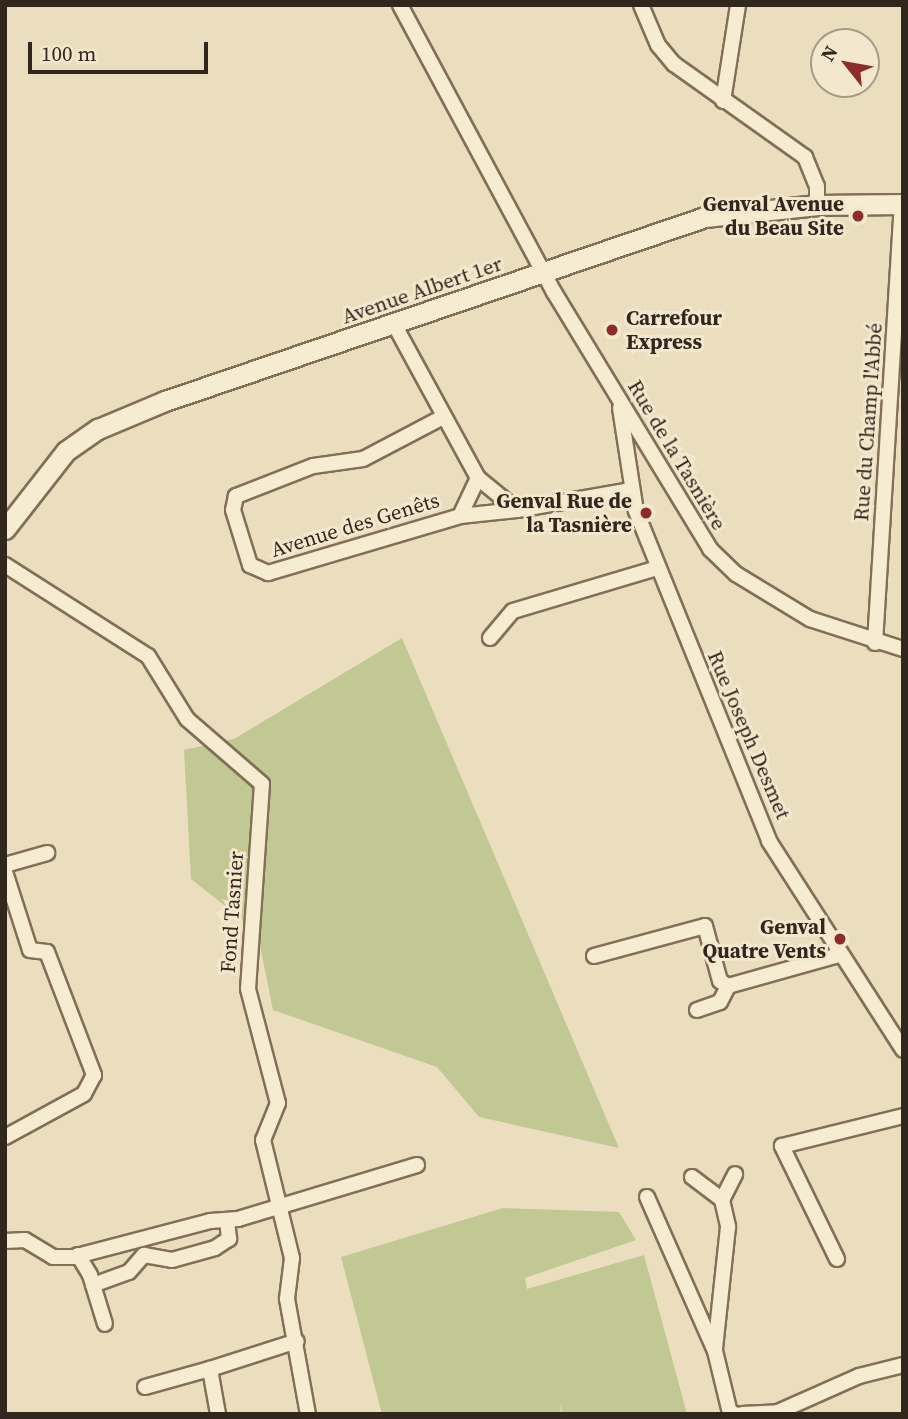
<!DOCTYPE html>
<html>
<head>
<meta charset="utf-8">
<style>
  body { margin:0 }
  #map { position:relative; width:908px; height:1419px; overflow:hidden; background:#ebdebf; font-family:"Source Serif 4",serif }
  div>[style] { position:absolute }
  .green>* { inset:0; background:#c1c894 }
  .roads { filter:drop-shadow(2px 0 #826f58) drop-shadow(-2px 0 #826f58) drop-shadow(0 2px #826f58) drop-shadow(0 -2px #826f58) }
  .street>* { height:14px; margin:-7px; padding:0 7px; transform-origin:7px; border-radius:7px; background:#f6ecd1 }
  .secondary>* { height:19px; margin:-9.5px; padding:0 9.5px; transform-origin:9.5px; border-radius:9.5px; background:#f6ecd1 }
  .dots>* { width:19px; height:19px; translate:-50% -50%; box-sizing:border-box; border:4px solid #f3e8ce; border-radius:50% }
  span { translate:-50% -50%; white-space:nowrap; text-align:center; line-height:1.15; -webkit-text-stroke:6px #f3e8ce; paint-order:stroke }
  .poi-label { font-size:21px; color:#32271c; font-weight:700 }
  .right { translate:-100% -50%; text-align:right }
  .left { translate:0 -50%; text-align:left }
  .street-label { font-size:21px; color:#32271c }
  .frame { position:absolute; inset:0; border:7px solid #32271c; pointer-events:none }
  .north { position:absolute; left:810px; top:28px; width:70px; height:70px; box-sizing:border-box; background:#f3e8ce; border:2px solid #a69b87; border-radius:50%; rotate:301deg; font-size:19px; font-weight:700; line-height:28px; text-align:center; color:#32271c }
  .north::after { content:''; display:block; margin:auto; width:24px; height:32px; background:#8e2c2c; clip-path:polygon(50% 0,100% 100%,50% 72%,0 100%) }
  .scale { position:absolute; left:28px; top:42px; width:180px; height:32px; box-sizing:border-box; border:4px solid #32271c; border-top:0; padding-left:9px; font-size:21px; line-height:24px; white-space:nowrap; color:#32271c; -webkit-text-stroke:5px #f3e8ce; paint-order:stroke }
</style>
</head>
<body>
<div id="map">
  <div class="green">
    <div style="clip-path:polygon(402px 638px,619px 1148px,479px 1117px,437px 1067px,273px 1010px,257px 931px,191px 879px,184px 750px,234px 739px)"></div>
    <div style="clip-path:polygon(503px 1208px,619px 1212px,636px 1240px,525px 1278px,527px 1289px,644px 1255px,687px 1414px,563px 1414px,560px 1405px,561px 1414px,382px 1414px,341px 1257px)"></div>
  </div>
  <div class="roads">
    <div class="street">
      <div style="left:400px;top:5px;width:326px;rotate:61.8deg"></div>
      <div style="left:554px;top:292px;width:301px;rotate:58.7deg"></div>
      <div style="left:710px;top:549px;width:36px;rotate:44deg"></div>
      <div style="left:736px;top:574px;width:87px;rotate:31.3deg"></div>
      <div style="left:810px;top:619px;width:98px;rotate:17.9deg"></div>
      <div style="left:641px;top:5px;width:43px;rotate:67deg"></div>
      <div style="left:658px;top:45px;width:25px;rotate:50deg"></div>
      <div style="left:674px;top:64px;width:161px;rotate:35.4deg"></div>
      <div style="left:805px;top:157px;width:31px;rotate:68deg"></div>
      <div style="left:817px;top:186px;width:19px;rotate:90deg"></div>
      <div style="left:723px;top:101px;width:97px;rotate:-81.1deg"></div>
      <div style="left:394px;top:324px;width:175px;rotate:61.4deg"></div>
      <div style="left:478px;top:478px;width:50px;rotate:39.4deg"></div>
      <div style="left:517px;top:510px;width:116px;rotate:-10deg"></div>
      <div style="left:620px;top:408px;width:104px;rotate:81.2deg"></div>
      <div style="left:636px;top:511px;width:356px;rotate:68deg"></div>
      <div style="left:769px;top:841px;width:248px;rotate:57.3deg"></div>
      <div style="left:443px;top:417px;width:90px;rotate:152.3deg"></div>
      <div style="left:363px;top:459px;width:50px;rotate:172deg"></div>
      <div style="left:313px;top:466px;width:83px;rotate:158.7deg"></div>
      <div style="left:236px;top:496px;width:14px;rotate:102deg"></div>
      <div style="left:233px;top:510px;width:58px;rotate:72.8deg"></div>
      <div style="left:250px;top:565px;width:20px;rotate:24deg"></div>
      <div style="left:268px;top:573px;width:200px;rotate:-16.5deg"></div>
      <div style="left:460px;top:516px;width:57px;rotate:-6deg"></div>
      <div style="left:460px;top:516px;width:42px;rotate:-64.7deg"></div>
      <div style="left:5px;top:565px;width:169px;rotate:32.5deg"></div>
      <div style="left:148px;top:656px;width:74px;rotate:58.2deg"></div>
      <div style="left:187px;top:719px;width:99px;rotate:40.9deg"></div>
      <div style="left:262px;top:784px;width:205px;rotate:93.9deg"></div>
      <div style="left:248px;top:989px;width:118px;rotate:75.3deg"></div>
      <div style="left:278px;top:1103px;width:40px;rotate:112deg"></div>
      <div style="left:263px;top:1140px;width:122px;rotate:76.2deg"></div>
      <div style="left:292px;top:1258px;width:41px;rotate:97deg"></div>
      <div style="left:287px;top:1299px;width:117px;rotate:79.7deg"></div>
      <div style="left:490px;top:638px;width:35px;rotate:-50deg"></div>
      <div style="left:513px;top:611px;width:150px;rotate:-16.6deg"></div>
      <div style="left:875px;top:643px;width:440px;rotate:-86.5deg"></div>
      <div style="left:5px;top:865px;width:44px;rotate:-15.9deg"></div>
      <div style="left:5px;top:872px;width:82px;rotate:72.2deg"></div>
      <div style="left:30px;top:950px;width:17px;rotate:7deg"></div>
      <div style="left:47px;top:952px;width:132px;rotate:69.1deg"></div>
      <div style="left:94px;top:1075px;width:21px;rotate:118deg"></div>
      <div style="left:84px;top:1094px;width:90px;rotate:151.4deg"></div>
      <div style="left:594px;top:956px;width:115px;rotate:-15.1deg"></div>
      <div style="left:705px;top:926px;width:57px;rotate:74.7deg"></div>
      <div style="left:720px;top:981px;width:9px;rotate:32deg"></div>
      <div style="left:728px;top:986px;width:115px;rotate:-15.6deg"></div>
      <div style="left:697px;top:1010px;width:24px;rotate:-19deg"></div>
      <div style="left:720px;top:1002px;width:18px;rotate:-63deg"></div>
      <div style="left:692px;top:1177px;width:38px;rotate:37deg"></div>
      <div style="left:722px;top:1200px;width:28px;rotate:77deg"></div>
      <div style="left:728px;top:1227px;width:123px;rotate:96.1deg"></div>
      <div style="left:647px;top:1197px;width:168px;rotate:66.2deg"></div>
      <div style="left:715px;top:1351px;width:64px;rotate:76.4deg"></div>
      <div style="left:730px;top:1413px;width:5px;rotate:11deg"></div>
      <div style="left:722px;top:1200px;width:29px;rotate:-63deg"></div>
      <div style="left:5px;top:1241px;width:20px;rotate:-3deg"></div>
      <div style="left:25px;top:1240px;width:33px;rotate:31deg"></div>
      <div style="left:53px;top:1257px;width:20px"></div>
      <div style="left:73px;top:1257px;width:142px;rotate:-14.7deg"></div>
      <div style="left:210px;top:1221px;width:28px;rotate:-4deg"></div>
      <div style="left:238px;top:1219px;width:187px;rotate:-16.8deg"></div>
      <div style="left:78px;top:1255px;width:23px;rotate:59deg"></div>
      <div style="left:90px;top:1275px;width:51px;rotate:73deg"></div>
      <div style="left:837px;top:1259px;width:126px;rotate:-116deg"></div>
      <div style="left:782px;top:1146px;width:125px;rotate:-13.9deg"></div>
      <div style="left:93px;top:1285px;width:38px;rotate:-20deg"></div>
      <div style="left:129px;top:1272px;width:23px;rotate:-49deg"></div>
      <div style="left:144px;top:1255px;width:28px;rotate:10deg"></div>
      <div style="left:172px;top:1260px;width:45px;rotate:-15.6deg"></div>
      <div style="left:215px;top:1248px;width:17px;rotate:-33deg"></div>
      <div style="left:229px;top:1239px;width:18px;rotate:-96deg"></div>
      <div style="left:145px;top:1387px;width:67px;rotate:-15.5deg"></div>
      <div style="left:218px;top:1414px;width:46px;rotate:-100.1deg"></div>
      <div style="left:210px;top:1369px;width:91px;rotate:-17.8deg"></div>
      <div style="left:742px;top:1414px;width:36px;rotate:-3deg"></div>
      <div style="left:778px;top:1412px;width:89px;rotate:-24deg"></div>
      <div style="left:859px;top:1376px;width:45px;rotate:-14deg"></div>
    </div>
    <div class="secondary">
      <div style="left:5px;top:529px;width:99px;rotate:-52deg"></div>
      <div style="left:66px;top:451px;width:39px;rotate:-35deg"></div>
      <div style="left:98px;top:429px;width:73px;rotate:-22.7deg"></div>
      <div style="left:165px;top:401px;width:570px;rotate:-18.82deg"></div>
      <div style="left:705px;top:217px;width:113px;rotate:-6.1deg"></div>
      <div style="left:817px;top:205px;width:86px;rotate:-0.7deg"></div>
    </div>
  </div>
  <div class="dots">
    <div style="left:858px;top:216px;background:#8e2c2c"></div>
    <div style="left:612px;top:330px;background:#8e2c2c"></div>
    <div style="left:646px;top:513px;background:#8e2c2c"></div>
    <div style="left:840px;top:939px;background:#8e2c2c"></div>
  </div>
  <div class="poi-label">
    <span class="right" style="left:844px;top:216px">Genval Avenue<br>du Beau Site</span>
    <span class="left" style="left:626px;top:330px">Carrefour<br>Express</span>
    <span class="right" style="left:632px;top:513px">Genval Rue de<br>la Tasnière</span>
    <span class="right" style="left:826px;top:939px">Genval<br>Quatre Vents</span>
  </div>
  <div class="street-label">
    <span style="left:422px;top:290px;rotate:-19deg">Avenue Albert 1er</span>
    <span style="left:868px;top:422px;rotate:-86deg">Rue du Champ l'Abbé</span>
    <span style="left:677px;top:455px;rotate:59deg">Rue de la Tasnière</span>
    <span style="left:355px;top:525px;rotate:-17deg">Avenue des Genêts</span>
    <span style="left:749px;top:735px;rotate:67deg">Rue Joseph Desmet</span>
    <span style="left:232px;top:912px;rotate:-86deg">Fond Tasnier</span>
  </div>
  <div class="frame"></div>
  <div class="north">N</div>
  <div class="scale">100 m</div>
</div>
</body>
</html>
